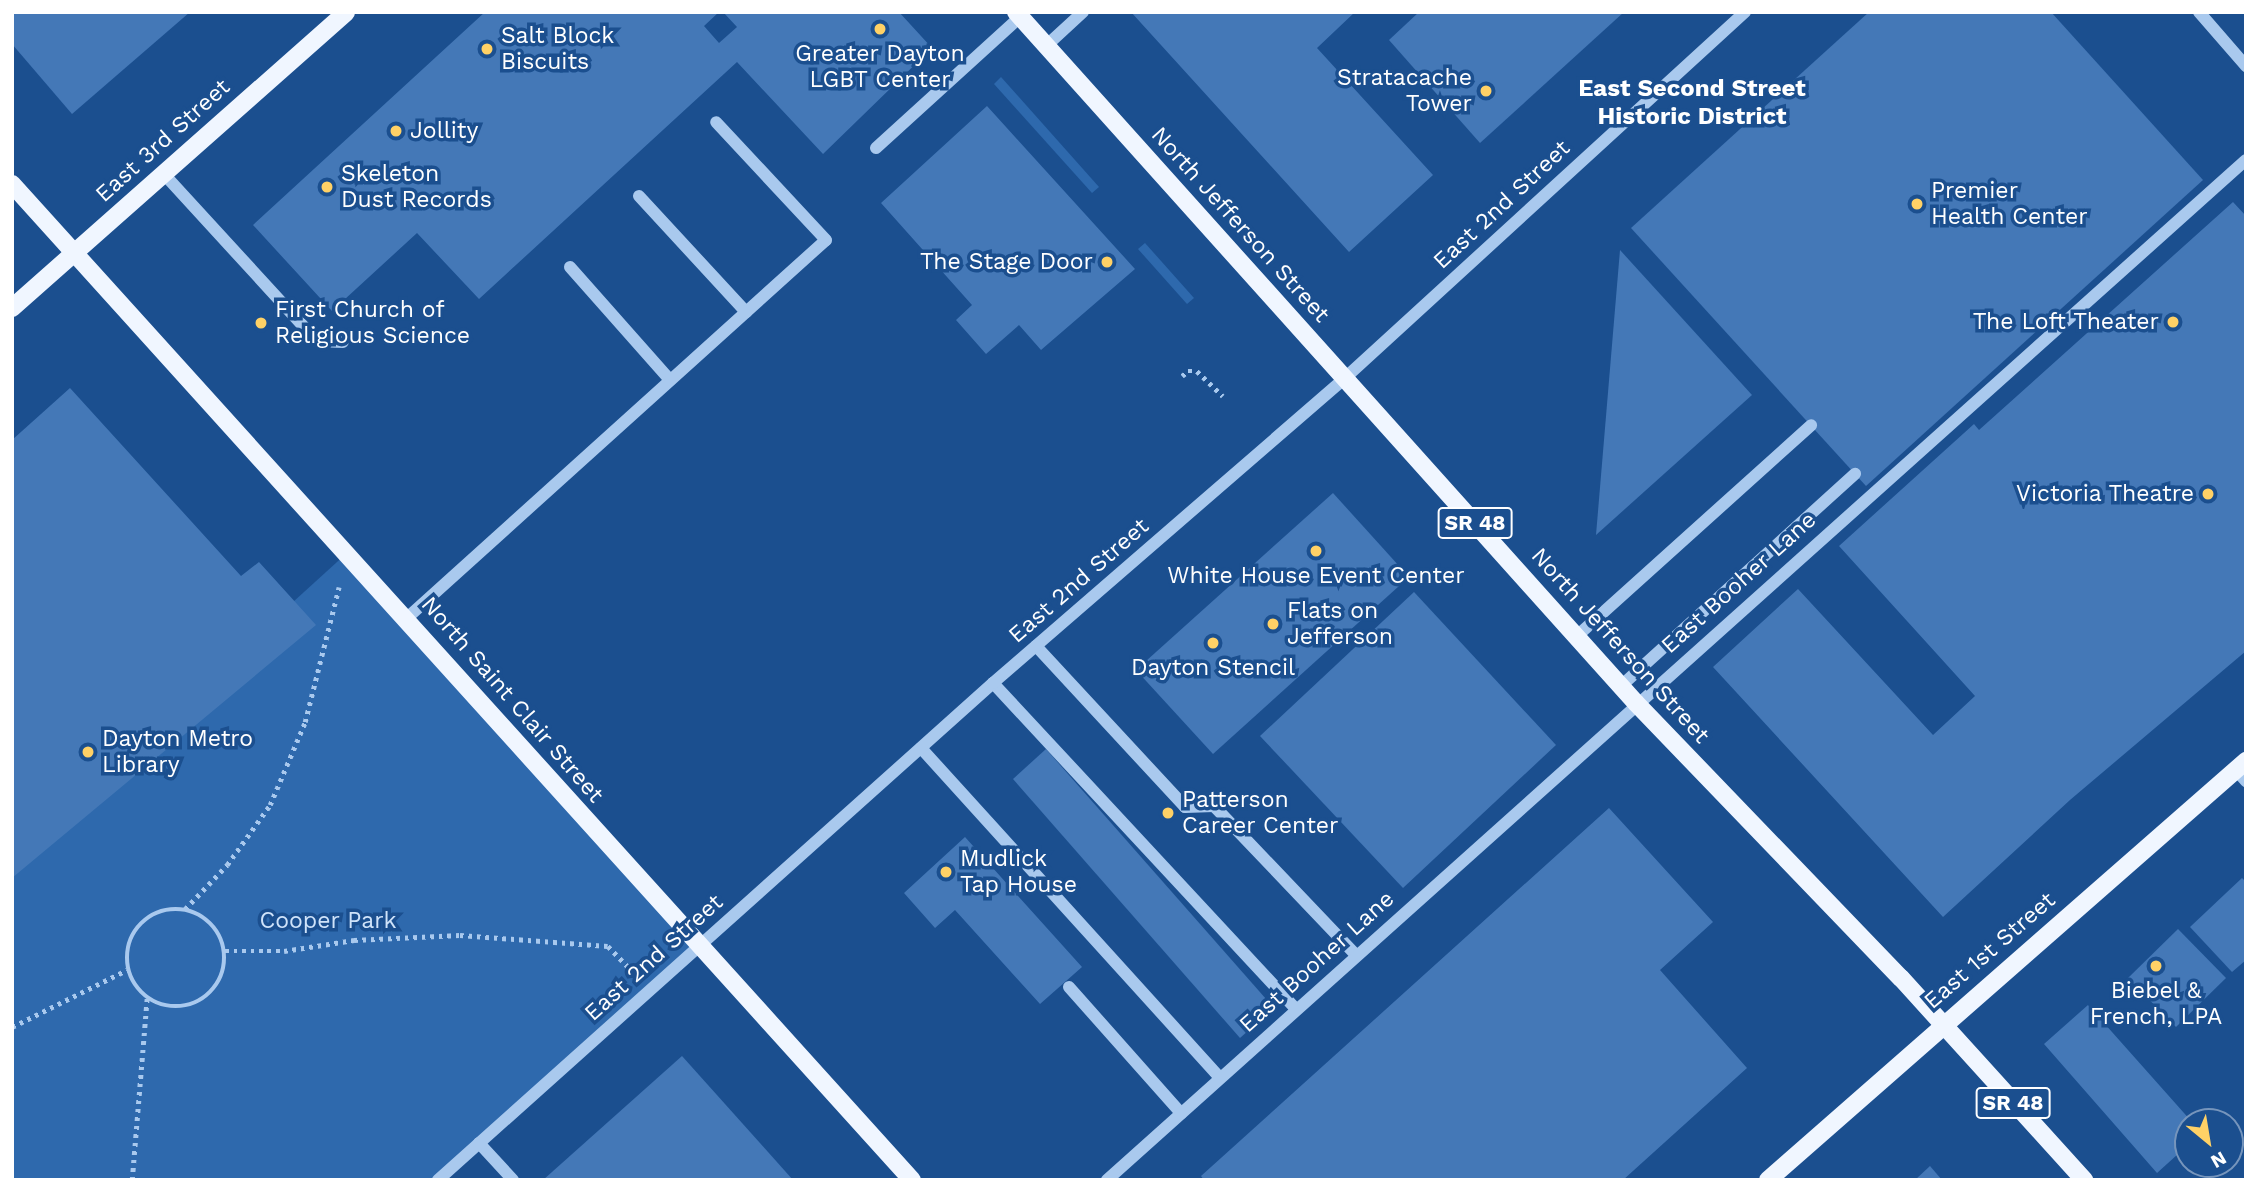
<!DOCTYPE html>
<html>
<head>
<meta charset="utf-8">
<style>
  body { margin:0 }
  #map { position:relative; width:2258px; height:1192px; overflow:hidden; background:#1b4f8f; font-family:"Work Sans",sans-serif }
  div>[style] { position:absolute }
  .green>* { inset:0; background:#2e69ad }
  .building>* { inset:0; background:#4478b7 }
  .path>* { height:4.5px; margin-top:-2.25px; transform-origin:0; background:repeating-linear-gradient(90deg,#a9c9ee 0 3.5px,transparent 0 8.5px) }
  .path>.ring { margin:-2.25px; padding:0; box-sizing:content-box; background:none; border:4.5px solid #a9c9ee; border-radius:50% }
  .minor>* { height:12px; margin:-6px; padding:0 6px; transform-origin:6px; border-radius:6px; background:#a9c9ee }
  .major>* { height:18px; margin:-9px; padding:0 9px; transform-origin:9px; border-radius:9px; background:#f0f6ff }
  .dots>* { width:19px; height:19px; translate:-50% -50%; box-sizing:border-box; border:4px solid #1b4f8f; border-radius:50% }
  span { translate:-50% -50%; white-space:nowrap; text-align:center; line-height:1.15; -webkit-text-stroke:7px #1b4f8f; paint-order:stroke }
  .shield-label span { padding:2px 5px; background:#1b4f8f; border:2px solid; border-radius:5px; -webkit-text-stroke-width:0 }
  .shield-label { font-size:21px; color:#fff; font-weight:700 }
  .poi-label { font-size:23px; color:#fff }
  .left { translate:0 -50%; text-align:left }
  .right { translate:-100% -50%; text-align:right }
  .street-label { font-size:23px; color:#fff }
  .park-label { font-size:23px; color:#cfe3fa }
  .neighbourhood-label { font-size:24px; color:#fff; font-weight:700 }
  .frame { position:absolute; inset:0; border:14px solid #fff; pointer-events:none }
  .north { position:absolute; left:2174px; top:1108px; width:70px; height:70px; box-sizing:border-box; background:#1b4f8f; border:2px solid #7695bc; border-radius:50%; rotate:150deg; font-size:19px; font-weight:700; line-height:28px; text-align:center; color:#fff }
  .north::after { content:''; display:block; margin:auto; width:24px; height:32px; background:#ffd166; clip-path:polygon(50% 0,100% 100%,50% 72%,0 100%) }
</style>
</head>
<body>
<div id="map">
  <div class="green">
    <div style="clip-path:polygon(1001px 77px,1099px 187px,1092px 193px,994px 84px)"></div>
    <div style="clip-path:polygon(1145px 243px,1194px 298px,1187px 304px,1138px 249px)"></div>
    <div style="clip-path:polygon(348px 552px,699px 946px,438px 1180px,12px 1180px,12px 858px)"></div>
  </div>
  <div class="building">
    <div style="clip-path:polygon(12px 12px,190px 12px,72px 114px,12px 44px)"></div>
    <div style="clip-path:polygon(485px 12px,719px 12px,704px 26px,719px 43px,737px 27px,723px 12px,899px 12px,932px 48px,823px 154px,737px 62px,479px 299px,417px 233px,332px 311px,253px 225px)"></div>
    <div style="clip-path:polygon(1131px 12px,1355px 12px,1317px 48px,1433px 175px,1349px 252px)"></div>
    <div style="clip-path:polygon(1419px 12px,1624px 12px,1480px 143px,1389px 40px)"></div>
    <div style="clip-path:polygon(1869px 12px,2051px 12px,2203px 180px,1866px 486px,1631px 228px)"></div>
    <div style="clip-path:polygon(987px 106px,1135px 269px,1041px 350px,1019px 325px,986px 354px,956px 320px,972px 305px,881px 203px)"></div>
    <div style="clip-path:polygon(2233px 202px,2246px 216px,2246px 651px,2070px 800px,1943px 917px,1713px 667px,1798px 589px,1933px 735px,1975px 696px,1839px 546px,1974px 424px,1979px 430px)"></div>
    <div style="clip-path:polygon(1620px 250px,1752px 395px,1596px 535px)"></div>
    <div style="clip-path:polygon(70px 388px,241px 576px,259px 562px,316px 625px,12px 878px,12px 440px)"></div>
    <div style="clip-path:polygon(1333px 493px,1409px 577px,1213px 754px,1136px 670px)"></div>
    <div style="clip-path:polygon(1414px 592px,1556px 745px,1403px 888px,1260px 736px)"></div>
    <div style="clip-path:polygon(1046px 749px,1274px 1008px,1240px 1038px,1013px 779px)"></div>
    <div style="clip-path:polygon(1609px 808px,1713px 922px,1660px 970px,1747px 1068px,1623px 1180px,1204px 1180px,1201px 1176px)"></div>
    <div style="clip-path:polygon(965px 837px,1082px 967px,1040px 1004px,955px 910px,935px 928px,904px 893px)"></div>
    <div style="clip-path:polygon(2242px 878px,2246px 882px,2246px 960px,2232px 972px,2190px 927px)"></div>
    <div style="clip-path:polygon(2178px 929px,2226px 978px,2176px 1027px,2128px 978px)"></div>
    <div style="clip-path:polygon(2088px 1005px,2192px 1122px,2188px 1122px,2188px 1145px,2157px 1173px,2044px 1044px)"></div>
    <div style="clip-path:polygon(682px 1056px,793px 1180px,543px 1180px)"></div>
    <div style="clip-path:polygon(1930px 1166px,1942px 1180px,1915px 1180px)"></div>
  </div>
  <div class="path">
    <div style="left:1182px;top:376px;width:8px;rotate:-40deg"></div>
    <div style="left:1188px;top:371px;width:9px"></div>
    <div style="left:1197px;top:371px;width:36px;rotate:44deg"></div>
    <div class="ring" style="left:127px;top:909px;width:93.5px;height:93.5px"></div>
    <div style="left:185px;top:909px;width:61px;rotate:-46.3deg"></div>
    <div style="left:227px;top:865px;width:74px;rotate:-54.4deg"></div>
    <div style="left:270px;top:805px;width:90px;rotate:-67.1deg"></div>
    <div style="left:305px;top:722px;width:139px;rotate:-75.9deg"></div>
    <div style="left:225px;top:951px;width:59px"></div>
    <div style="left:284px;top:951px;width:71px;rotate:-8.9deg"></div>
    <div style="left:354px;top:940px;width:106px;rotate:-2.7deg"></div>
    <div style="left:460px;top:935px;width:148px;rotate:4.3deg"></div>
    <div style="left:608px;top:946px;width:36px;rotate:46deg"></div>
    <div style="left:12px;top:1027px;width:128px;rotate:-26.4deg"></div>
    <div style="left:132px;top:1180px;width:182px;rotate:-85.3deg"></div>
  </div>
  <div class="minor">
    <div style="left:2199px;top:12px;width:72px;rotate:49deg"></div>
    <div style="left:1046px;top:46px;width:50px;rotate:-42.6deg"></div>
    <div style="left:876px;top:148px;width:195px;rotate:-42.3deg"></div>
    <div style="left:163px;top:173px;width:228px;rotate:47.5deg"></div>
    <div style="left:317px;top:341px;width:26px;rotate:2deg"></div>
    <div style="left:639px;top:196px;width:158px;rotate:47.3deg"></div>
    <div style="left:570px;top:267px;width:151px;rotate:48.5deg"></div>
    <div style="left:407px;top:618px;width:564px;rotate:-42.06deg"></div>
    <div style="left:826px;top:240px;width:161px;rotate:-133deg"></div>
    <div style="left:1577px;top:636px;width:315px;rotate:-42deg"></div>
    <div style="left:1036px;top:646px;width:219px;rotate:47.2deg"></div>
    <div style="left:1185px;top:807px;width:29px;rotate:-2deg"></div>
    <div style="left:1214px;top:806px;width:206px;rotate:46.4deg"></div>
    <div style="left:993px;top:683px;width:445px;rotate:47.1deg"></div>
    <div style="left:1621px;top:686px;width:316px;rotate:-42.2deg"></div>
    <div style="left:921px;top:748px;width:445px;rotate:47.8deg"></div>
    <div style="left:2236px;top:770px;width:15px;rotate:48deg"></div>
    <div style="left:1069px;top:987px;width:169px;rotate:48.4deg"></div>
    <div style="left:479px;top:1143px;width:50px;rotate:47.4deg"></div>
    <div style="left:438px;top:1180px;width:745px;rotate:-41.84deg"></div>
    <div style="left:993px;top:683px;width:466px;rotate:-40.9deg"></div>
    <div style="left:1345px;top:378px;width:542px;rotate:-42.46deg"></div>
    <div style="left:1107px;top:1180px;width:1529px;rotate:-41.85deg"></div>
  </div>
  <div class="major">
    <div style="left:1016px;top:12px;width:928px;rotate:48.1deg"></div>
    <div style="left:1636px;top:703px;width:382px;rotate:46.1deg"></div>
    <div style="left:1901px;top:978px;width:273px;rotate:47.8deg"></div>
    <div style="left:12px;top:184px;width:1342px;rotate:47.9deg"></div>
    <div style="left:12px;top:308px;width:446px;rotate:-41.5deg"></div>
    <div style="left:1768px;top:1180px;width:636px;rotate:-41.24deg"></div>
  </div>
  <div class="dots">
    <div style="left:880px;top:29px;background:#ffd166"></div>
    <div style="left:487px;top:49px;background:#ffd166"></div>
    <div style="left:1486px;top:91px;background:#ffd166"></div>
    <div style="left:396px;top:131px;background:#ffd166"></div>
    <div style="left:327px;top:187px;background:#ffd166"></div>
    <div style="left:1917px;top:204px;background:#ffd166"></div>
    <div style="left:1107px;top:262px;background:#ffd166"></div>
    <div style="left:2173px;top:322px;background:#ffd166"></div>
    <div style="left:261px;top:323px;background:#ffd166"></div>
    <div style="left:2208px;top:494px;background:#ffd166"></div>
    <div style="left:1316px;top:551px;background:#ffd166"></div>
    <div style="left:1273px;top:624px;background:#ffd166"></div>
    <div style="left:1213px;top:643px;background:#ffd166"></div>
    <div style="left:88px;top:752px;background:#ffd166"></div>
    <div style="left:1168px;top:813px;background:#ffd166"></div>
    <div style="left:946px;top:872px;background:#ffd166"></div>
    <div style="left:2156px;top:966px;background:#ffd166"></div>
  </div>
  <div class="shield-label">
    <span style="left:1475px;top:523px">SR 48</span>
    <span style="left:2013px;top:1103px">SR 48</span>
  </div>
  <div class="poi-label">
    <span class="left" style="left:501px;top:49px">Salt Block<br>Biscuits</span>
    <span style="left:880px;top:67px">Greater Dayton<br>LGBT Center</span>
    <span class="right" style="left:1472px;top:91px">Stratacache<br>Tower</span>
    <span class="left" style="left:410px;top:131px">Jollity</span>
    <span class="left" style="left:341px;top:187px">Skeleton<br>Dust Records</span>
    <span class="left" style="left:1931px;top:204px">Premier<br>Health Center</span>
    <span class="right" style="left:1093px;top:262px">The Stage Door</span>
    <span class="left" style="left:275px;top:323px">First Church of<br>Religious Science</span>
    <span class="right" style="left:2159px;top:322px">The Loft Theater</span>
    <span class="right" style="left:2194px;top:494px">Victoria Theatre</span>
    <span style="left:1316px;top:576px">White House Event Center</span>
    <span class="left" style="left:1287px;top:624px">Flats on<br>Jefferson</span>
    <span style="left:1213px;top:668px">Dayton Stencil</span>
    <span class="left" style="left:102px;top:752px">Dayton Metro<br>Library</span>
    <span class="left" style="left:1182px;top:813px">Patterson<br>Career Center</span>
    <span class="left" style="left:960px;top:872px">Mudlick<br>Tap House</span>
    <span style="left:2156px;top:1004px">Biebel &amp;<br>French, LPA</span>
  </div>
  <div class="street-label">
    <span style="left:163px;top:141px;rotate:-42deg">East 3rd Street</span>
    <span style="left:1502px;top:205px;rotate:-43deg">East 2nd Street</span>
    <span style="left:1240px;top:225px;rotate:48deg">North Jefferson Street</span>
    <span style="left:1079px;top:581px;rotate:-41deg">East 2nd Street</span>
    <span style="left:1739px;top:583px;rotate:-42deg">East Booher Lane</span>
    <span style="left:1620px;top:646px;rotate:48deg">North Jefferson Street</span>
    <span style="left:512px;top:700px;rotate:49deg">North Saint Clair Street</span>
    <span style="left:1990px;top:951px;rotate:-41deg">East 1st Street</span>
    <span style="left:654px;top:958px;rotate:-42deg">East 2nd Street</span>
    <span style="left:1317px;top:962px;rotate:-42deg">East Booher Lane</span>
  </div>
  <div class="park-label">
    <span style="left:328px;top:921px">Cooper Park</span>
  </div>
  <div class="neighbourhood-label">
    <span style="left:1692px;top:103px">East Second Street<br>Historic District</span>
  </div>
  <div class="frame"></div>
  <div class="north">N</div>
</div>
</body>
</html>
